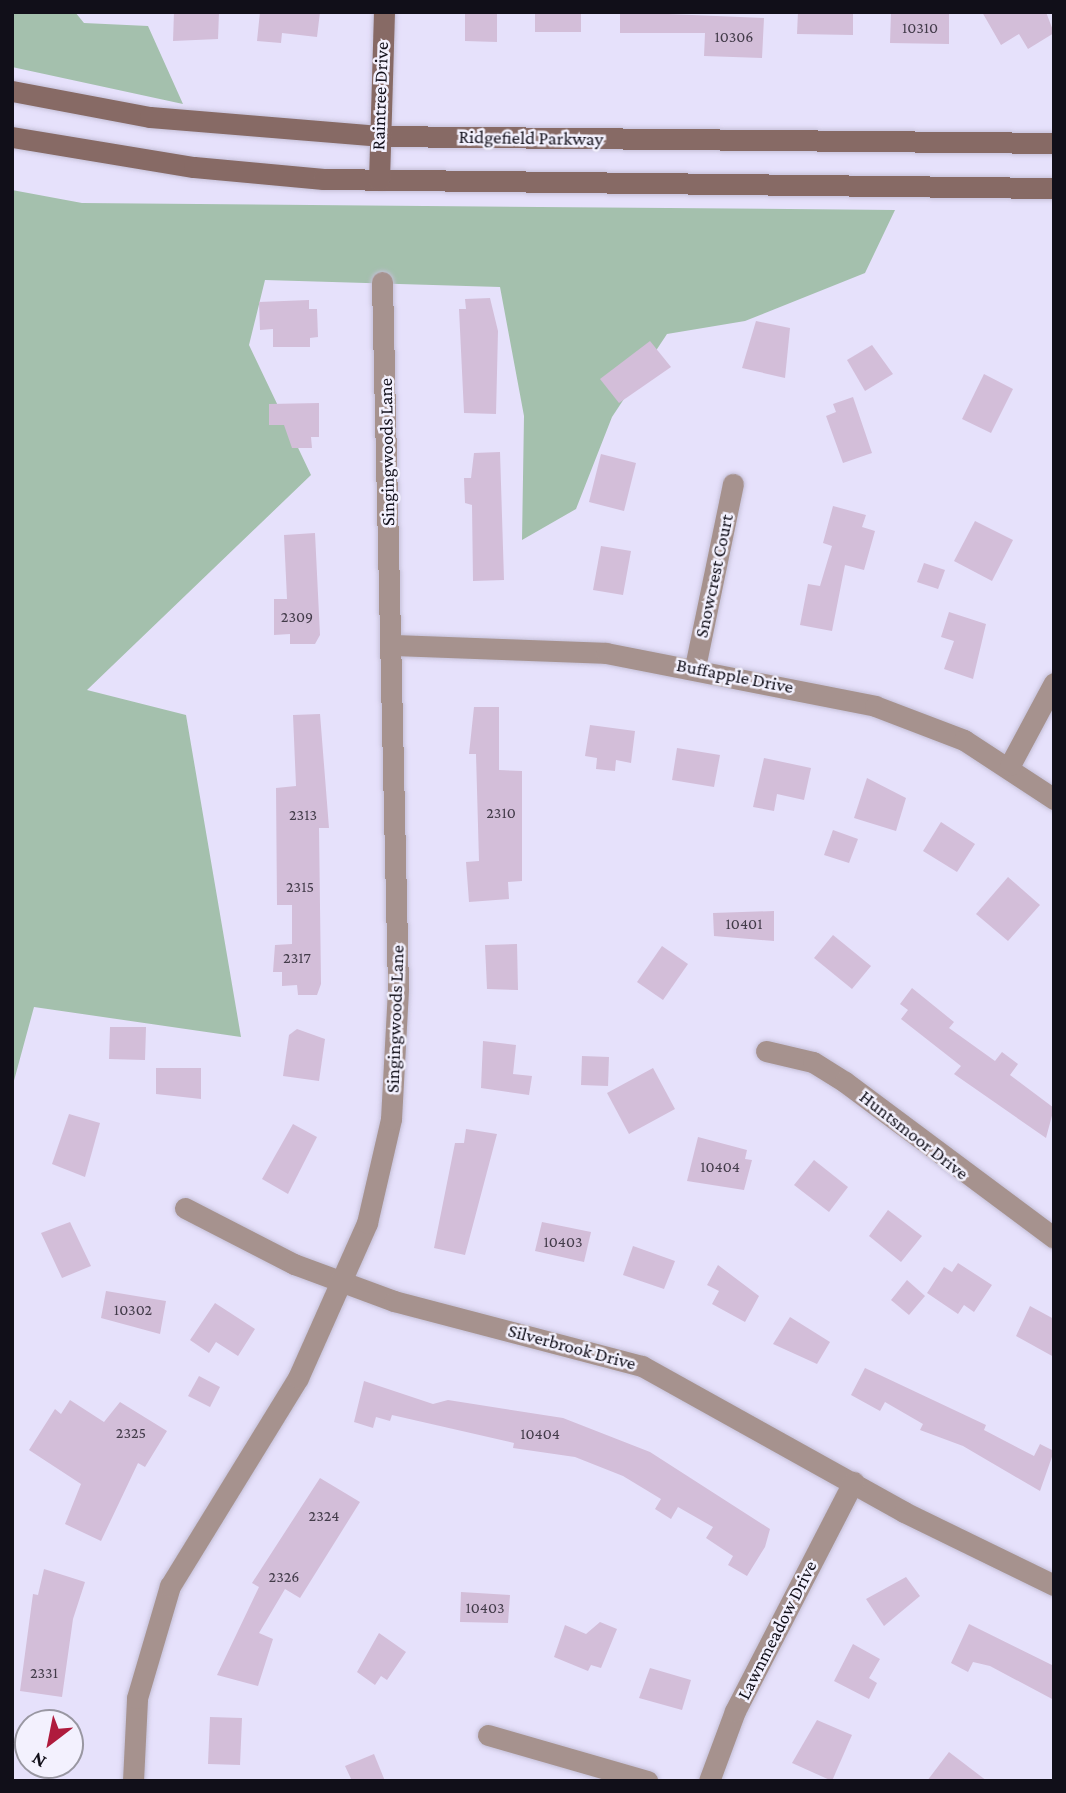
<!DOCTYPE html>
<style>
body{margin:0}
#map{position:relative;width:1066px;height:1793px;overflow:hidden;background:#e6e1fb;font-family:"Crimson Pro",serif}
div>[style]{position:absolute}
.green>*{inset:0;background:#a4c0ad}
.building>*{inset:0;background:#d3bed9}
.roads{filter:drop-shadow(0 0 2px #c4bfd7) drop-shadow(0 0 2px #c4bfd7)}
.street>*{height:21px;margin:-10.5px;padding:0 10.5px;transform-origin:10.5px;border-radius:10.5px;background:#a6928e}
.secondary>*{height:21px;margin:-10.5px;padding:0 10.5px;transform-origin:10.5px;border-radius:10.5px;background:#876a65}
span{translate:-50% -50%;white-space:nowrap;text-align:center;line-height:1.15;-webkit-text-stroke:5px #f3f1fe;paint-order:stroke}
.number-label{font-size:16px;color:#423b49}
.number-label span{-webkit-text-stroke-width:0}
.street-label{font-size:19px;color:#110f19}
.frame{position:absolute;inset:0;border:14px solid #110f19;pointer-events:none}
.north{position:absolute;left:14px;top:1709px;width:70px;height:70px;box-sizing:border-box;background:#f3f1fe;border:2px solid #9997a2;border-radius:50%;rotate:212deg;font-size:19px;font-weight:700;line-height:28px;text-align:center;color:#110f19}
.north::after{content:'';display:block;margin:auto;width:24px;height:32px;background:#af1b3d;clip-path:polygon(50% 0,100% 100%,50% 72%,0 100%)}
</style>
<div id="map">
<div class="green">
<div style="clip-path:polygon(12px 12px,75px 12px,84px 23px,148px 26px,183px 104px,12px 67px)"></div>
<div style="clip-path:polygon(12px 190px,82px 203px,895px 210px,865px 273px,745px 321px,667px 334px,612px 417px,576px 509px,522px 540px,524px 416px,500px 287px,265px 280px,249px 345px,311px 475px,87px 690px,186px 715px,241px 1037px,34px 1007px,12px 1088px)"></div>
</div>
<div class="building">
<div style="clip-path:polygon(174px 12px,219px 12px,218px 39px,173px 41px)"></div>
<div style="clip-path:polygon(260px 12px,320px 12px,317px 37px,282px 33px,281px 43px,257px 41px)"></div>
<div style="clip-path:polygon(465px 12px,497px 12px,497px 42px,465px 41px)"></div>
<div style="clip-path:polygon(535px 12px,581px 12px,581px 32px,535px 32px)"></div>
<div style="clip-path:polygon(620px 12px,764px 18px,762px 58px,704px 56px,705px 33px,620px 33px)"></div>
<div style="clip-path:polygon(798px 12px,853px 12px,853px 35px,797px 34px)"></div>
<div style="clip-path:polygon(949px 12px,949px 44px,890px 43px,891px 13px)"></div>
<div style="clip-path:polygon(982px 12px,1046px 12px,1054px 33px,1028px 49px,1019px 34px,1001px 45px)"></div>
<div style="clip-path:polygon(490px 298px,498px 331px,496px 414px,464px 413px,459px 309px,466px 309px,465px 299px)"></div>
<div style="clip-path:polygon(309px 300px,309px 309px,317px 309px,318px 337px,310px 338px,310px 347px,273px 347px,273px 329px,260px 330px,259px 302px)"></div>
<div style="clip-path:polygon(756px 321px,790px 328px,785px 378px,742px 368px)"></div>
<div style="clip-path:polygon(650px 341px,671px 367px,619px 403px,600px 379px)"></div>
<div style="clip-path:polygon(872px 345px,893px 374px,865px 391px,847px 360px)"></div>
<div style="clip-path:polygon(984px 374px,1013px 389px,991px 433px,962px 419px)"></div>
<div style="clip-path:polygon(853px 397px,872px 453px,843px 463px,826px 416px,836px 412px,833px 404px)"></div>
<div style="clip-path:polygon(319px 403px,319px 437px,311px 437px,312px 448px,292px 448px,284px 425px,269px 425px,269px 404px)"></div>
<div style="clip-path:polygon(500px 452px,504px 580px,473px 581px,472px 505px,465px 503px,464px 478px,471px 478px,474px 453px)"></div>
<div style="clip-path:polygon(601px 454px,636px 463px,624px 511px,589px 502px)"></div>
<div style="clip-path:polygon(833px 506px,866px 515px,862px 527px,875px 531px,864px 570px,845px 565px,832px 631px,800px 625px,808px 584px,820px 586px,832px 546px,823px 543px)"></div>
<div style="clip-path:polygon(975px 521px,1013px 540px,992px 581px,954px 561px)"></div>
<div style="clip-path:polygon(315px 533px,320px 635px,315px 644px,290px 644px,290px 634px,274px 635px,274px 599px,287px 599px,284px 535px)"></div>
<div style="clip-path:polygon(601px 546px,631px 551px,623px 595px,593px 590px)"></div>
<div style="clip-path:polygon(924px 563px,945px 570px,938px 589px,917px 582px)"></div>
<div style="clip-path:polygon(949px 612px,986px 624px,973px 679px,944px 669px,954px 641px,941px 637px)"></div>
<div style="clip-path:polygon(474px 707px,499px 707px,499px 770px,522px 771px,522px 881px,508px 882px,509px 899px,469px 902px,466px 862px,479px 861px,476px 754px,469px 754px)"></div>
<div style="clip-path:polygon(320px 714px,329px 828px,319px 828px,321px 984px,317px 995px,298px 995px,297px 985px,282px 986px,282px 972px,273px 972px,275px 945px,292px 944px,292px 905px,277px 905px,276px 788px,296px 786px,293px 715px)"></div>
<div style="clip-path:polygon(590px 725px,635px 731px,631px 763px,616px 760px,615px 771px,596px 769px,597px 758px,585px 756px)"></div>
<div style="clip-path:polygon(677px 748px,720px 755px,714px 787px,672px 780px)"></div>
<div style="clip-path:polygon(764px 758px,811px 768px,804px 800px,777px 794px,774px 811px,753px 807px)"></div>
<div style="clip-path:polygon(867px 778px,906px 798px,896px 831px,854px 818px)"></div>
<div style="clip-path:polygon(941px 822px,975px 844px,957px 872px,923px 851px)"></div>
<div style="clip-path:polygon(833px 830px,858px 839px,849px 863px,824px 855px)"></div>
<div style="clip-path:polygon(1008px 877px,1040px 905px,1008px 941px,976px 914px)"></div>
<div style="clip-path:polygon(774px 911px,774px 941px,714px 936px,713px 913px)"></div>
<div style="clip-path:polygon(833px 935px,871px 966px,852px 989px,814px 958px)"></div>
<div style="clip-path:polygon(517px 944px,518px 990px,487px 989px,485px 945px)"></div>
<div style="clip-path:polygon(662px 946px,688px 964px,663px 1000px,637px 982px)"></div>
<div style="clip-path:polygon(912px 988px,954px 1022px,949px 1028px,995px 1061px,1002px 1052px,1018px 1064px,1010px 1075px,1054px 1108px,1046px 1138px,954px 1074px,961px 1066px,901px 1019px,908px 1010px,900px 1004px)"></div>
<div style="clip-path:polygon(110px 1027px,146px 1027px,145px 1060px,109px 1059px)"></div>
<div style="clip-path:polygon(297px 1029px,325px 1039px,319px 1081px,283px 1076px,289px 1035px)"></div>
<div style="clip-path:polygon(483px 1041px,516px 1045px,513px 1074px,532px 1076px,529px 1095px,481px 1088px)"></div>
<div style="clip-path:polygon(582px 1056px,609px 1057px,608px 1086px,581px 1085px)"></div>
<div style="clip-path:polygon(156px 1068px,201px 1068px,201px 1099px,156px 1094px)"></div>
<div style="clip-path:polygon(653px 1068px,675px 1109px,629px 1134px,607px 1093px)"></div>
<div style="clip-path:polygon(69px 1114px,100px 1123px,85px 1177px,52px 1164px)"></div>
<div style="clip-path:polygon(293px 1124px,317px 1137px,288px 1194px,262px 1179px)"></div>
<div style="clip-path:polygon(466px 1129px,497px 1134px,465px 1255px,434px 1248px,455px 1143px,464px 1143px)"></div>
<div style="clip-path:polygon(698px 1137px,747px 1150px,745px 1159px,752px 1160px,744px 1190px,687px 1181px)"></div>
<div style="clip-path:polygon(814px 1160px,848px 1187px,829px 1212px,794px 1185px)"></div>
<div style="clip-path:polygon(888px 1210px,922px 1236px,901px 1262px,869px 1236px)"></div>
<div style="clip-path:polygon(70px 1222px,91px 1266px,62px 1278px,41px 1233px)"></div>
<div style="clip-path:polygon(542px 1222px,591px 1232px,584px 1262px,535px 1251px)"></div>
<div style="clip-path:polygon(633px 1246px,675px 1261px,664px 1289px,623px 1275px)"></div>
<div style="clip-path:polygon(958px 1263px,992px 1285px,974px 1312px,964px 1305px,958px 1314px,927px 1293px,944px 1267px,952px 1272px)"></div>
<div style="clip-path:polygon(718px 1265px,759px 1296px,745px 1322px,712px 1304px,719px 1291px,707px 1285px)"></div>
<div style="clip-path:polygon(907px 1280px,925px 1296px,909px 1315px,891px 1300px)"></div>
<div style="clip-path:polygon(106px 1291px,166px 1301px,160px 1334px,101px 1318px)"></div>
<div style="clip-path:polygon(215px 1303px,255px 1329px,238px 1356px,216px 1342px,209px 1353px,190px 1340px)"></div>
<div style="clip-path:polygon(1030px 1306px,1054px 1319px,1054px 1357px,1016px 1336px)"></div>
<div style="clip-path:polygon(790px 1317px,830px 1342px,817px 1364px,773px 1344px)"></div>
<div style="clip-path:polygon(865px 1368px,986px 1425px,984px 1430px,1034px 1456px,1040px 1444px,1054px 1451px,1040px 1491px,963px 1446px,920px 1430px,923px 1424px,885px 1402px,880px 1411px,851px 1395px)"></div>
<div style="clip-path:polygon(199px 1376px,220px 1387px,210px 1407px,188px 1396px)"></div>
<div style="clip-path:polygon(364px 1381px,433px 1404px,448px 1400px,563px 1418px,650px 1452px,770px 1529px,765px 1547px,747px 1576px,728px 1565px,733px 1556px,706px 1538px,713px 1527px,678px 1507px,671px 1519px,655px 1509px,661px 1499px,623px 1476px,575px 1457px,513px 1448px,514px 1443px,392px 1415px,390px 1421px,376px 1417px,373px 1428px,354px 1422px)"></div>
<div style="clip-path:polygon(70px 1400px,104px 1422px,120px 1402px,167px 1431px,145px 1467px,138px 1463px,101px 1541px,65px 1524px,81px 1484px,29px 1450px,55px 1409px,61px 1414px)"></div>
<div style="clip-path:polygon(320px 1478px,360px 1502px,300px 1598px,285px 1589px,259px 1633px,273px 1639px,258px 1686px,217px 1675px,259px 1587px,252px 1583px)"></div>
<div style="clip-path:polygon(44px 1569px,85px 1582px,73px 1619px,62px 1697px,20px 1691px,33px 1594px,38px 1595px)"></div>
<div style="clip-path:polygon(906px 1577px,920px 1596px,884px 1626px,866px 1599px)"></div>
<div style="clip-path:polygon(461px 1592px,510px 1595px,508px 1623px,460px 1622px)"></div>
<div style="clip-path:polygon(600px 1622px,617px 1629px,601px 1668px,591px 1665px,588px 1671px,554px 1657px,565px 1625px,586px 1634px)"></div>
<div style="clip-path:polygon(969px 1624px,1054px 1666px,1054px 1700px,990px 1666px,973px 1662px,968px 1672px,951px 1663px)"></div>
<div style="clip-path:polygon(379px 1633px,406px 1652px,387px 1680px,381px 1676px,375px 1685px,357px 1672px)"></div>
<div style="clip-path:polygon(853px 1644px,880px 1659px,869px 1678px,877px 1683px,869px 1699px,834px 1681px)"></div>
<div style="clip-path:polygon(650px 1668px,691px 1680px,682px 1710px,639px 1698px)"></div>
<div style="clip-path:polygon(210px 1717px,242px 1718px,240px 1765px,208px 1764px)"></div>
<div style="clip-path:polygon(817px 1720px,852px 1735px,832px 1781px,792px 1763px)"></div>
<div style="clip-path:polygon(949px 1752px,987px 1781px,927px 1781px)"></div>
<div style="clip-path:polygon(374px 1754px,385px 1781px,352px 1781px,345px 1766px)"></div>
</div>
<div class="roads">
<div class="street">
<div style="left:391px;top:645px;width:215px;rotate:2.1deg"></div>
<div style="left:606px;top:653px;width:274px;rotate:11.1deg"></div>
<div style="left:875px;top:706px;width:95px;rotate:20.9deg"></div>
<div style="left:964px;top:740px;width:108px;rotate:33.2deg"></div>
<div style="left:695px;top:667px;width:187px;rotate:-78.3deg"></div>
<div style="left:1010px;top:765px;width:93px;rotate:-61.8deg"></div>
<div style="left:766px;top:1051px;width:48px;rotate:13.2deg"></div>
<div style="left:813px;top:1062px;width:38px;rotate:32deg"></div>
<div style="left:845px;top:1082px;width:261px;rotate:36.7deg"></div>
<div style="left:185px;top:1208px;width:123px;rotate:27.2deg"></div>
<div style="left:294px;top:1264px;width:107px;rotate:20.3deg"></div>
<div style="left:394px;top:1301px;width:256px;rotate:14.7deg"></div>
<div style="left:642px;top:1366px;width:300px;rotate:29.1deg"></div>
<div style="left:904px;top:1512px;width:167px;rotate:26deg"></div>
<div style="left:488px;top:1735px;width:166px;rotate:16.1deg"></div>
<div style="left:133px;top:1781px;width:83px;rotate:-87.2deg"></div>
<div style="left:137px;top:1698px;width:117px;rotate:-73.6deg"></div>
<div style="left:170px;top:1586px;width:244px;rotate:-58.4deg"></div>
<div style="left:298px;top:1378px;width:170px;rotate:-66deg"></div>
<div style="left:367px;top:1223px;width:107px;rotate:-77deg"></div>
<div style="left:391px;top:1119px;width:131px;rotate:-86.9deg"></div>
<div style="left:398px;top:988px;width:706px;rotate:-91.3deg"></div>
<div style="left:709px;top:1781px;width:75px;rotate:-69.6deg"></div>
<div style="left:735px;top:1711px;width:258px;rotate:-62.7deg"></div>
</div>
<div class="secondary">
<div style="left:12px;top:91px;width:140px;rotate:10.7deg"></div>
<div style="left:150px;top:117px;width:230px;rotate:4.7deg"></div>
<div style="left:379px;top:136px;width:675px;rotate:0.59deg"></div>
<div style="left:12px;top:137px;width:184px;rotate:9.4deg"></div>
<div style="left:194px;top:167px;width:130px;rotate:5.3deg"></div>
<div style="left:323px;top:179px;width:731px;rotate:0.71deg"></div>
<div style="left:379px;top:180px;width:168px;rotate:-88.3deg"></div>
</div>
</div>
<div class="number-label">
<span style="left:920px;top:28px">10310</span>
<span style="left:734px;top:37px">10306</span>
<span style="left:297px;top:617px">2309</span>
<span style="left:501px;top:813px">2310</span>
<span style="left:303px;top:815px">2313</span>
<span style="left:300px;top:887px">2315</span>
<span style="left:744px;top:924px">10401</span>
<span style="left:297px;top:958px">2317</span>
<span style="left:720px;top:1167px">10404</span>
<span style="left:563px;top:1242px">10403</span>
<span style="left:133px;top:1310px">10302</span>
<span style="left:131px;top:1433px">2325</span>
<span style="left:540px;top:1434px">10404</span>
<span style="left:324px;top:1516px">2324</span>
<span style="left:284px;top:1577px">2326</span>
<span style="left:485px;top:1608px">10403</span>
<span style="left:44px;top:1673px">2331</span>
</div>
<div class="street-label">
<span style="left:380px;top:96px;rotate:-88deg">Raintree Drive</span>
<span style="left:531px;top:138px;rotate:1deg">Ridgefield Parkway</span>
<span style="left:387px;top:452px;rotate:-91deg">Singingwoods Lane</span>
<span style="left:714px;top:576px;rotate:-78deg">Snowcrest Court</span>
<span style="left:735px;top:676px;rotate:11deg">Buffapple Drive</span>
<span style="left:395px;top:1019px;rotate:-88deg">Singingwoods Lane</span>
<span style="left:914px;top:1135px;rotate:38deg">Huntsmoor Drive</span>
<span style="left:572px;top:1347px;rotate:15deg">Silverbrook Drive</span>
<span style="left:777px;top:1630px;rotate:-63deg">Lawnmeadow Drive</span>
</div>
<div class="frame"></div>
<div class="north">N</div>
</div>
